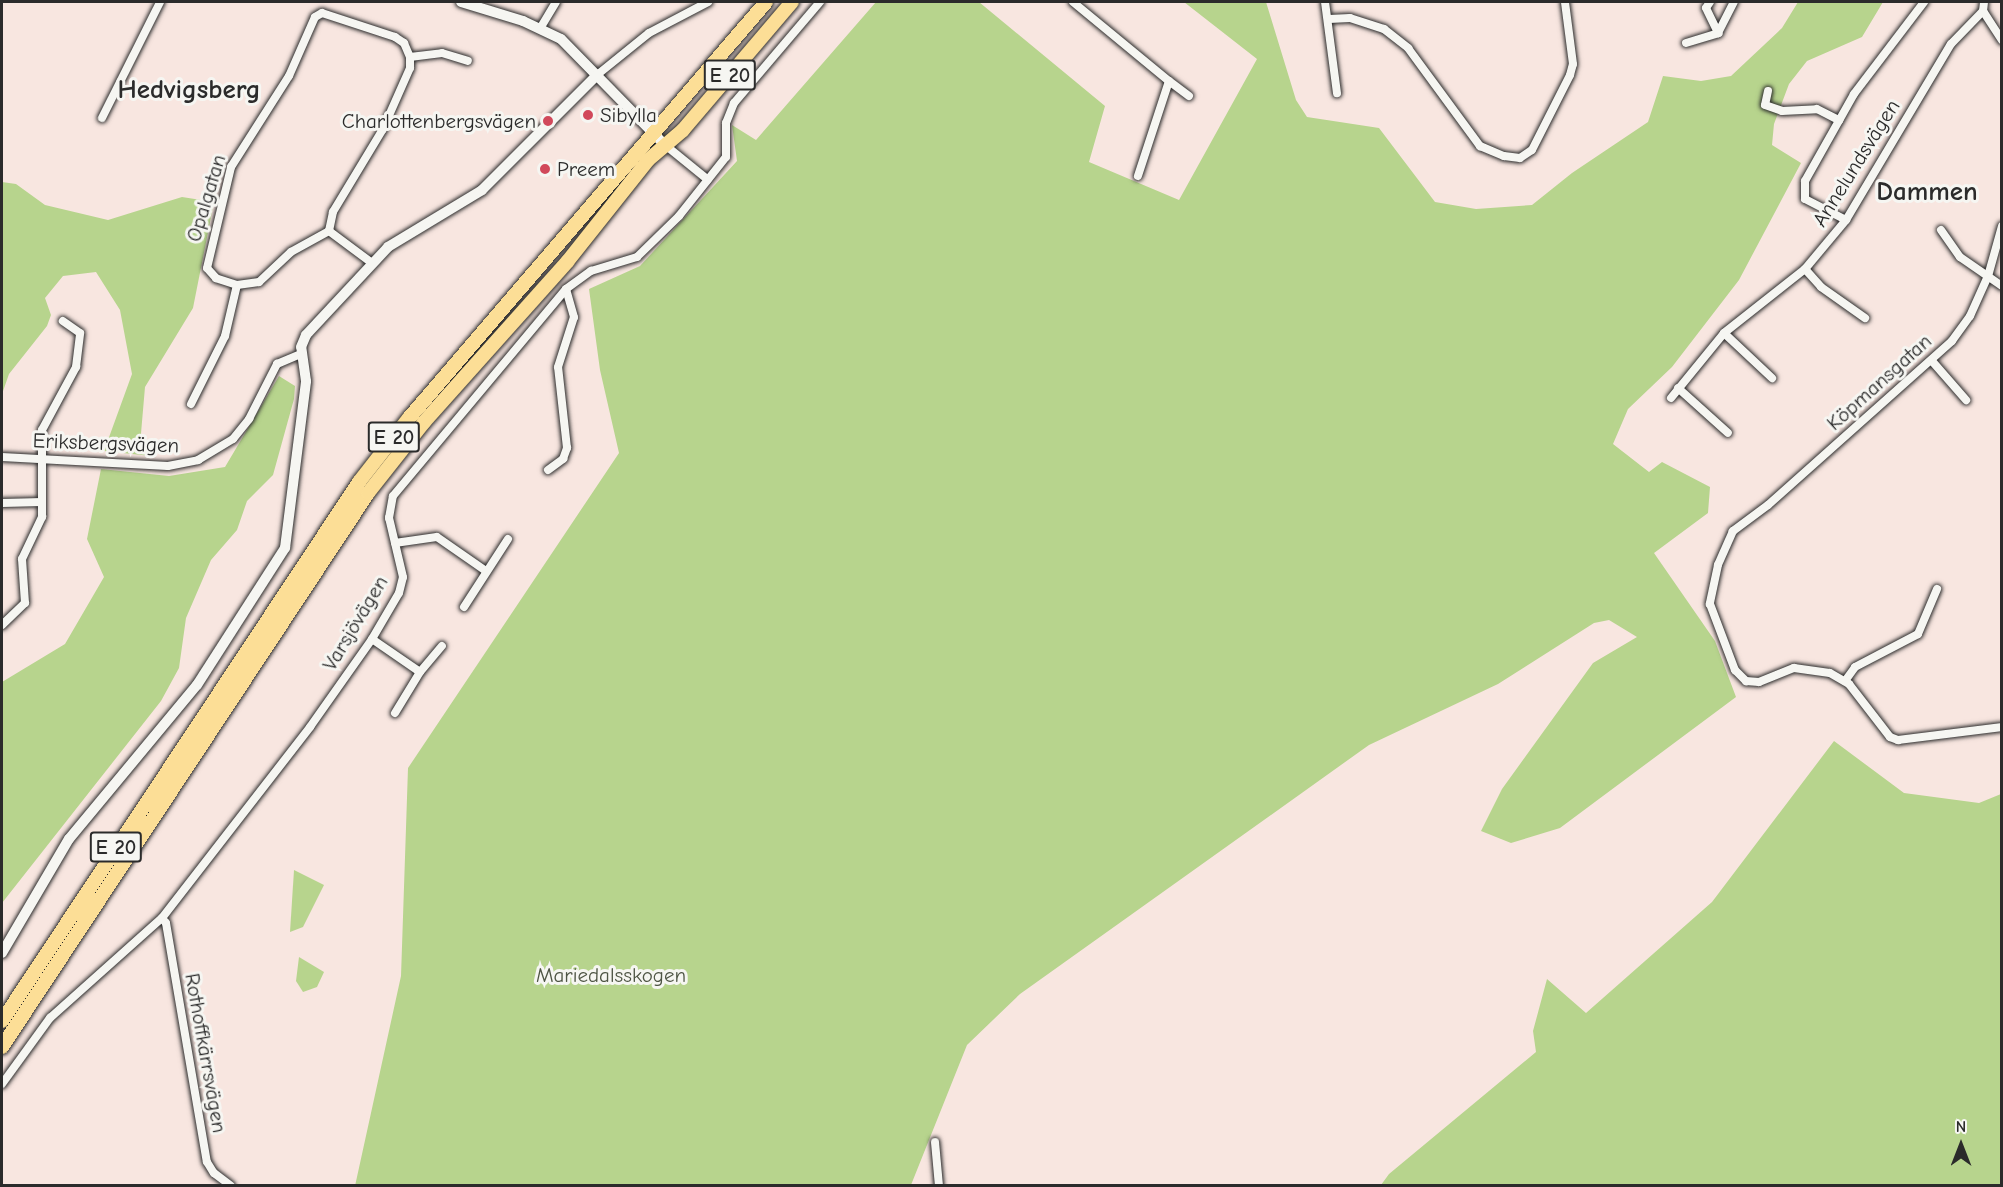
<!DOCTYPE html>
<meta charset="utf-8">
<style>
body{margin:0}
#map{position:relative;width:2003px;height:1187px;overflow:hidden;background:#f8e6e0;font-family:"Comic Neue",sans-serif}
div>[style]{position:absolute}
.green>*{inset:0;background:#b7d48d}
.roads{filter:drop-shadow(0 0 2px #2b2b2b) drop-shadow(0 0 2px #2b2b2b)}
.street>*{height:8px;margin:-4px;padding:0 4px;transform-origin:4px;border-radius:4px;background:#f6f6f2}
.secondary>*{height:10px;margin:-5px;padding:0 5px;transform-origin:5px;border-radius:5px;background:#f6f6f2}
.highway>*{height:14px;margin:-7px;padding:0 7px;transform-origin:7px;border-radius:7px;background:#fcde96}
.dots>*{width:16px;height:16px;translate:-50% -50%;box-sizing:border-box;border:3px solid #f6f6f2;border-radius:50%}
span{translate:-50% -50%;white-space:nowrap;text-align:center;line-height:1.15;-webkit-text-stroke:6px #f6f6f2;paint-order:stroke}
.shield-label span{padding:2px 4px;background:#f6f6f2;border:2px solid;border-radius:4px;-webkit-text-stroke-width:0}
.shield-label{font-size:20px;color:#2b2b2b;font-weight:700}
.poi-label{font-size:21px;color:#2b2b2b}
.left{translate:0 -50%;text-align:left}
.right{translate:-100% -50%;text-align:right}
.street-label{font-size:21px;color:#2b2b2b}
.park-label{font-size:21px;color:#4e5544}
.district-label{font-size:27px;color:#2b2b2b;font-weight:700}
.frame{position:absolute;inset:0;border:3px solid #2b2b2b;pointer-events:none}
.north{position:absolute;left:1931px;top:1115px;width:60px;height:60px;-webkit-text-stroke:4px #f6f6f2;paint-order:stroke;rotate:0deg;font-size:16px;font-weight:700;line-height:24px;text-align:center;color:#2b2b2b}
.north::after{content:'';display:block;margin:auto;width:21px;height:27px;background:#2b2b2b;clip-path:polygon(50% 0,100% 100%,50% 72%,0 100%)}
</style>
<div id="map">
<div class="green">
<div style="clip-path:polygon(876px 2px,979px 2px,1105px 106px,1089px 162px,1179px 200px,1257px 59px,1184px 2px,1266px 2px,1296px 100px,1307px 117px,1379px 128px,1435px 202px,1476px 209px,1532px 205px,1572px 173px,1648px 122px,1663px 76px,1701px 81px,1731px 76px,1782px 28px,1798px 2px,1883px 2px,1862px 37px,1807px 61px,1789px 84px,1774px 124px,1772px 145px,1801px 163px,1739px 280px,1672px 367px,1628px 409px,1613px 444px,1649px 472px,1662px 462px,1710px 487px,1708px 513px,1654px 553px,1715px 641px,1736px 697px,1560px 828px,1511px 843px,1481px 831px,1502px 789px,1593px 663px,1637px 637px,1609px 620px,1594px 623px,1498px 684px,1369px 745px,1020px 994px,967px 1045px,911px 1185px,355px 1186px,401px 976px,408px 768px,619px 453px,600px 370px,589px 289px,640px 266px,737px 161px,732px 125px,756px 140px)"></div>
<div style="clip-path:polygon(2px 182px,16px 184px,45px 205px,108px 220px,182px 197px,214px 202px,193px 308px,145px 387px,140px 445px,151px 456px,104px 451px,132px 374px,120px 310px,96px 272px,63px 276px,45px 298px,51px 315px,47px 326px,9px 374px,2px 394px)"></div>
<div style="clip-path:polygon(279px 376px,295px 386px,294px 399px,273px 475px,247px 501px,237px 530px,211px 560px,186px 618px,179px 668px,161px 701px,2px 903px,2px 682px,65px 644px,104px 577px,87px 539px,101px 469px,169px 476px,225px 467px)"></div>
<div style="clip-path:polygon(1834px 741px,1904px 793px,1979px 803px,2001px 794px,2001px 1185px,1381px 1185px,1389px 1174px,1536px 1052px,1533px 1031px,1547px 979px,1586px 1013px,1712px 902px)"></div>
<div style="clip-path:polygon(294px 870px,324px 885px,303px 927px,290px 932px)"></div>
<div style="clip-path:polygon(299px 957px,324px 972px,317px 987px,303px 992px,296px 981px)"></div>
</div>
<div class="roads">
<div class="street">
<div style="left:1073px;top:2px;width:124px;rotate:39.5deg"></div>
<div style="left:1169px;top:81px;width:100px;rotate:108.1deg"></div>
<div style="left:1325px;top:2px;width:92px;rotate:82.5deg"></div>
<div style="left:1710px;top:2px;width:7px;rotate:124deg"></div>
<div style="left:1706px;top:8px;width:28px;rotate:64deg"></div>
<div style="left:1984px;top:2px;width:9px;rotate:96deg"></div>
<div style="left:1983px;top:11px;width:35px;rotate:57deg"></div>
<div style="left:1329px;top:19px;width:21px;rotate:-3deg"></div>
<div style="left:1350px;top:18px;width:36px;rotate:18deg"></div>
<div style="left:1384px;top:29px;width:31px;rotate:38deg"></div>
<div style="left:1408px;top:48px;width:122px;rotate:53.7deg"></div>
<div style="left:1480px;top:146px;width:26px;rotate:23deg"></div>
<div style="left:1504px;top:156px;width:16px;rotate:7deg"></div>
<div style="left:1520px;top:158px;width:14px;rotate:-34deg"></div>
<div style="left:1532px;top:150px;width:84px;rotate:-63.1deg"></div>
<div style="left:1570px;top:75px;width:11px;rotate:-75deg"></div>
<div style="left:1573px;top:64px;width:63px;rotate:-97.4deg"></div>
<div style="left:541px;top:27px;width:29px;rotate:-59deg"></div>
<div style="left:1686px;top:43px;width:34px;rotate:-17deg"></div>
<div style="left:1718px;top:33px;width:35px;rotate:-63deg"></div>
<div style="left:410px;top:57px;width:32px;rotate:-7deg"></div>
<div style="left:442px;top:53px;width:27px;rotate:17deg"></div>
<div style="left:597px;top:75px;width:67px;rotate:-38.9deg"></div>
<div style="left:649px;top:33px;width:67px;rotate:-27.7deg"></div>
<div style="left:1169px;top:81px;width:25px;rotate:37deg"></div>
<div style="left:1768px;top:91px;width:14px;rotate:102deg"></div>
<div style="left:1765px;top:105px;width:18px;rotate:19deg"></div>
<div style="left:1782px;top:111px;width:35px;rotate:-3deg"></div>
<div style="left:1817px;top:109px;width:25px;rotate:27deg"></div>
<div style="left:102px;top:118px;width:130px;rotate:-63.4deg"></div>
<div style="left:665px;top:145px;width:55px;rotate:39.1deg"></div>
<div style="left:1846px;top:220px;width:46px;rotate:-152.9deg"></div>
<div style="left:1805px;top:199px;width:18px;rotate:-90deg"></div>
<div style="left:1805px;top:181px;width:100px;rotate:-60.6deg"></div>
<div style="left:1854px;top:94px;width:116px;rotate:-52.7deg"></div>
<div style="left:2002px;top:226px;width:52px;rotate:105.6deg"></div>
<div style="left:1988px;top:276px;width:44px;rotate:114.2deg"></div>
<div style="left:1970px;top:316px;width:31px;rotate:126deg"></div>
<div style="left:1952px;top:341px;width:246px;rotate:138.3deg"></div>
<div style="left:1768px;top:505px;width:44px;rotate:143.4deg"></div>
<div style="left:1733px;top:531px;width:37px;rotate:114deg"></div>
<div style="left:1718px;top:565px;width:40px;rotate:102deg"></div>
<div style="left:1710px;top:604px;width:71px;rotate:69.3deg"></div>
<div style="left:1735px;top:670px;width:16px;rotate:45deg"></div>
<div style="left:1746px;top:681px;width:13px;rotate:4deg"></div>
<div style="left:1759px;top:682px;width:38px;rotate:-22deg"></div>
<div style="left:1794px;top:668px;width:36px;rotate:8deg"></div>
<div style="left:1830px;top:673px;width:22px;rotate:30deg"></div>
<div style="left:1849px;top:684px;width:67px;rotate:52.3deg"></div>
<div style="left:1890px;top:737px;width:9px;rotate:21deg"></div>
<div style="left:1898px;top:740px;width:105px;rotate:-7.1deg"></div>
<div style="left:1941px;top:230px;width:33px;rotate:55deg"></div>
<div style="left:1960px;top:257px;width:51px;rotate:34.6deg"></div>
<div style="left:329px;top:231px;width:43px;rotate:151.1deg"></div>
<div style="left:291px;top:252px;width:44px;rotate:136.8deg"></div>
<div style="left:259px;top:282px;width:22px;rotate:172deg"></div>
<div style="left:237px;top:285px;width:22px;rotate:-162deg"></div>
<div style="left:216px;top:278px;width:13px;rotate:-132deg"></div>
<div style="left:207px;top:268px;width:104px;rotate:-76.6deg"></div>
<div style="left:231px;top:167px;width:108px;rotate:-57.5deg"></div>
<div style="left:289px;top:76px;width:64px;rotate:-66.2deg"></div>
<div style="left:315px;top:17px;width:8px;rotate:-30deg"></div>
<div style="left:322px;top:13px;width:77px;rotate:18.2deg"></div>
<div style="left:395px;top:37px;width:11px;rotate:34deg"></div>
<div style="left:404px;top:43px;width:15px;rotate:67deg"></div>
<div style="left:410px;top:57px;width:11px;rotate:90deg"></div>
<div style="left:410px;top:68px;width:67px;rotate:113.9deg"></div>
<div style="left:383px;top:129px;width:97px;rotate:121.1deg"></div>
<div style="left:333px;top:212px;width:19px;rotate:102deg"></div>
<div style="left:329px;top:231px;width:54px;rotate:36.7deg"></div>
<div style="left:1805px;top:269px;width:24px;rotate:48deg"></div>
<div style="left:1821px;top:287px;width:54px;rotate:35.2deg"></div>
<div style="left:1724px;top:333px;width:66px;rotate:43.2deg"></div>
<div style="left:1932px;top:361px;width:52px;rotate:48.9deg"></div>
<div style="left:1678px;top:388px;width:67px;rotate:42deg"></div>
<div style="left:1671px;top:398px;width:84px;rotate:-50.8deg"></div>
<div style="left:1724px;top:333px;width:103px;rotate:-38.3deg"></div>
<div style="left:1805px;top:269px;width:64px;rotate:-50.1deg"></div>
<div style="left:1846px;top:220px;width:205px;rotate:-59.2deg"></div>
<div style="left:1951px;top:44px;width:46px;rotate:-45.9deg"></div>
<div style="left:191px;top:404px;width:76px;rotate:-63.4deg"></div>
<div style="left:225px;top:336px;width:52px;rotate:-76.8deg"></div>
<div style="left:2px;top:457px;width:166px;rotate:3.1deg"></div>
<div style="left:168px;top:466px;width:31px;rotate:-11deg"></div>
<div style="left:198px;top:460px;width:41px;rotate:-31deg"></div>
<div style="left:233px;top:439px;width:26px;rotate:-51deg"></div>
<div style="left:249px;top:419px;width:62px;rotate:-63deg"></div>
<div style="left:277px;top:364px;width:26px;rotate:-23deg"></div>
<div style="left:548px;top:470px;width:19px;rotate:-36deg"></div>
<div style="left:563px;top:459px;width:12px;rotate:-70deg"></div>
<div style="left:567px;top:448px;width:81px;rotate:-96.3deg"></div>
<div style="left:558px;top:367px;width:52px;rotate:-72.3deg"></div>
<div style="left:574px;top:317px;width:29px;rotate:-106deg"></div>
<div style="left:2px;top:503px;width:40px;rotate:-1.4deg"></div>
<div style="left:395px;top:543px;width:42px;rotate:-8.1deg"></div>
<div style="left:437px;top:537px;width:60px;rotate:34.8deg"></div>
<div style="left:464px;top:607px;width:81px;rotate:-57.1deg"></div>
<div style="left:2px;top:625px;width:32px;rotate:-44deg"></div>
<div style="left:25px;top:603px;width:44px;rotate:-93.9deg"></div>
<div style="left:22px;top:559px;width:47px;rotate:-64.5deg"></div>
<div style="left:42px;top:517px;width:87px;rotate:-90deg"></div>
<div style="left:42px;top:430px;width:72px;rotate:-61.6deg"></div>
<div style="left:76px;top:367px;width:34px;rotate:-83deg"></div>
<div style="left:80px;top:333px;width:21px;rotate:-145deg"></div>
<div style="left:372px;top:639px;width:58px;rotate:34.5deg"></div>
<div style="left:1845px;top:681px;width:17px;rotate:-54deg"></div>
<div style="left:1855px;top:667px;width:71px;rotate:-27.6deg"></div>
<div style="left:1918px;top:634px;width:49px;rotate:-67.1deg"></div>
<div style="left:395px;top:713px;width:48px;rotate:-58.6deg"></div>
<div style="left:420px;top:672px;width:34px;rotate:-50deg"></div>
<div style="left:162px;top:918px;width:6px;rotate:51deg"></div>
<div style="left:166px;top:923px;width:242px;rotate:80.3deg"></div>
<div style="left:207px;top:1162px;width:13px;rotate:58deg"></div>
<div style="left:214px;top:1173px;width:21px;rotate:37deg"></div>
<div style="left:2px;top:1084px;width:82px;rotate:-54deg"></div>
<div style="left:50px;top:1018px;width:150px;rotate:-41.8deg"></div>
<div style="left:162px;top:918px;width:242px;rotate:-52.2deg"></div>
<div style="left:310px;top:727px;width:108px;rotate:-54.8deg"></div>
<div style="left:372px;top:639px;width:53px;rotate:-59.6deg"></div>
<div style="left:399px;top:593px;width:16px;rotate:-76deg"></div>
<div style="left:403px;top:577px;width:61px;rotate:-103.3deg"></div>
<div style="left:389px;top:518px;width:22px;rotate:-80deg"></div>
<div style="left:393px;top:496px;width:270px;rotate:-50.1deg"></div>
<div style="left:566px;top:289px;width:31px;rotate:-36deg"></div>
<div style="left:591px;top:271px;width:48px;rotate:-16.9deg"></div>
<div style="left:637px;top:257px;width:59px;rotate:-44.3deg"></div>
<div style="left:679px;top:216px;width:75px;rotate:-51.5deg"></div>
<div style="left:726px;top:157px;width:34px;rotate:-90deg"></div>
<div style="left:726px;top:123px;width:22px;rotate:-68deg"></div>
<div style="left:734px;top:103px;width:133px;rotate:-49.6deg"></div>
<div style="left:935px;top:1142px;width:44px;rotate:84.8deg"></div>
</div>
<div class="secondary">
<div style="left:461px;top:2px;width:65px;rotate:17deg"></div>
<div style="left:523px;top:21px;width:42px;rotate:25.3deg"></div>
<div style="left:561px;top:39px;width:147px;rotate:45.6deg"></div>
<div style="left:2px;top:953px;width:132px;rotate:-59.6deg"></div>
<div style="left:69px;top:839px;width:200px;rotate:-50.3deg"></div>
<div style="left:197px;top:685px;width:163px;rotate:-57.3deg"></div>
<div style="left:285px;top:548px;width:168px;rotate:-82.8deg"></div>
<div style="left:306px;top:381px;width:34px;rotate:-98deg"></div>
<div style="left:301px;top:347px;width:13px;rotate:-67deg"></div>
<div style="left:306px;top:335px;width:120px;rotate:-47deg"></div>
<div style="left:388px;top:247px;width:110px;rotate:-31.2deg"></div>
<div style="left:482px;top:190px;width:163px;rotate:-45deg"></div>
</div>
<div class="highway">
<div style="left:2px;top:1021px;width:647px;rotate:-56.48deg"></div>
<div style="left:359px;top:482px;width:81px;rotate:-52deg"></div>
<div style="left:409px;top:418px;width:548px;rotate:-49.36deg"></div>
<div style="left:2px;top:1047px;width:664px;rotate:-56.55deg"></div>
<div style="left:368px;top:493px;width:90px;rotate:-51.7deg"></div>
<div style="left:424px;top:422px;width:215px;rotate:-48.2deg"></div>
<div style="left:567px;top:262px;width:130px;rotate:-51.5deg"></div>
<div style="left:648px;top:160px;width:46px;rotate:-40.6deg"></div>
<div style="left:683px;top:130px;width:168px;rotate:-49.6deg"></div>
</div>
</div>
<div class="dots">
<div style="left:588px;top:115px;background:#d1495b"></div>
<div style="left:548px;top:121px;background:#d1495b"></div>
<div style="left:545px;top:169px;background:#d1495b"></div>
</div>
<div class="shield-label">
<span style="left:730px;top:75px">E 20</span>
<span style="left:394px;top:437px">E 20</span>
<span style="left:116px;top:847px">E 20</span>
</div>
<div class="poi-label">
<span class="left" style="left:600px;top:115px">Sibylla</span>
<span class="right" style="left:536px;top:121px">Charlottenbergsvägen</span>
<span class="left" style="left:557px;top:169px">Preem</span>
</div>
<div class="street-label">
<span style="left:1856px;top:163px;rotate:-58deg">Annelundsvägen</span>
<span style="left:206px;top:198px;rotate:-73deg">Opalgatan</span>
<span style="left:1879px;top:382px;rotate:-42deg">Köpmansgatan</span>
<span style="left:106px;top:443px;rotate:2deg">Eriksbergsvägen</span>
<span style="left:355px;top:623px;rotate:-59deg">Varsjövägen</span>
<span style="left:206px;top:1053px;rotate:80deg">Rothoffkärrsvägen</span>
</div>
<div class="park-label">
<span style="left:611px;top:975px">Mariedalsskogen</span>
</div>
<div class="district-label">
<span style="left:189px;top:90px">Hedvigsberg</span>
<span style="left:1927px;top:192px">Dammen</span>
</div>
<div class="frame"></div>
<div class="north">N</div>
</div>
